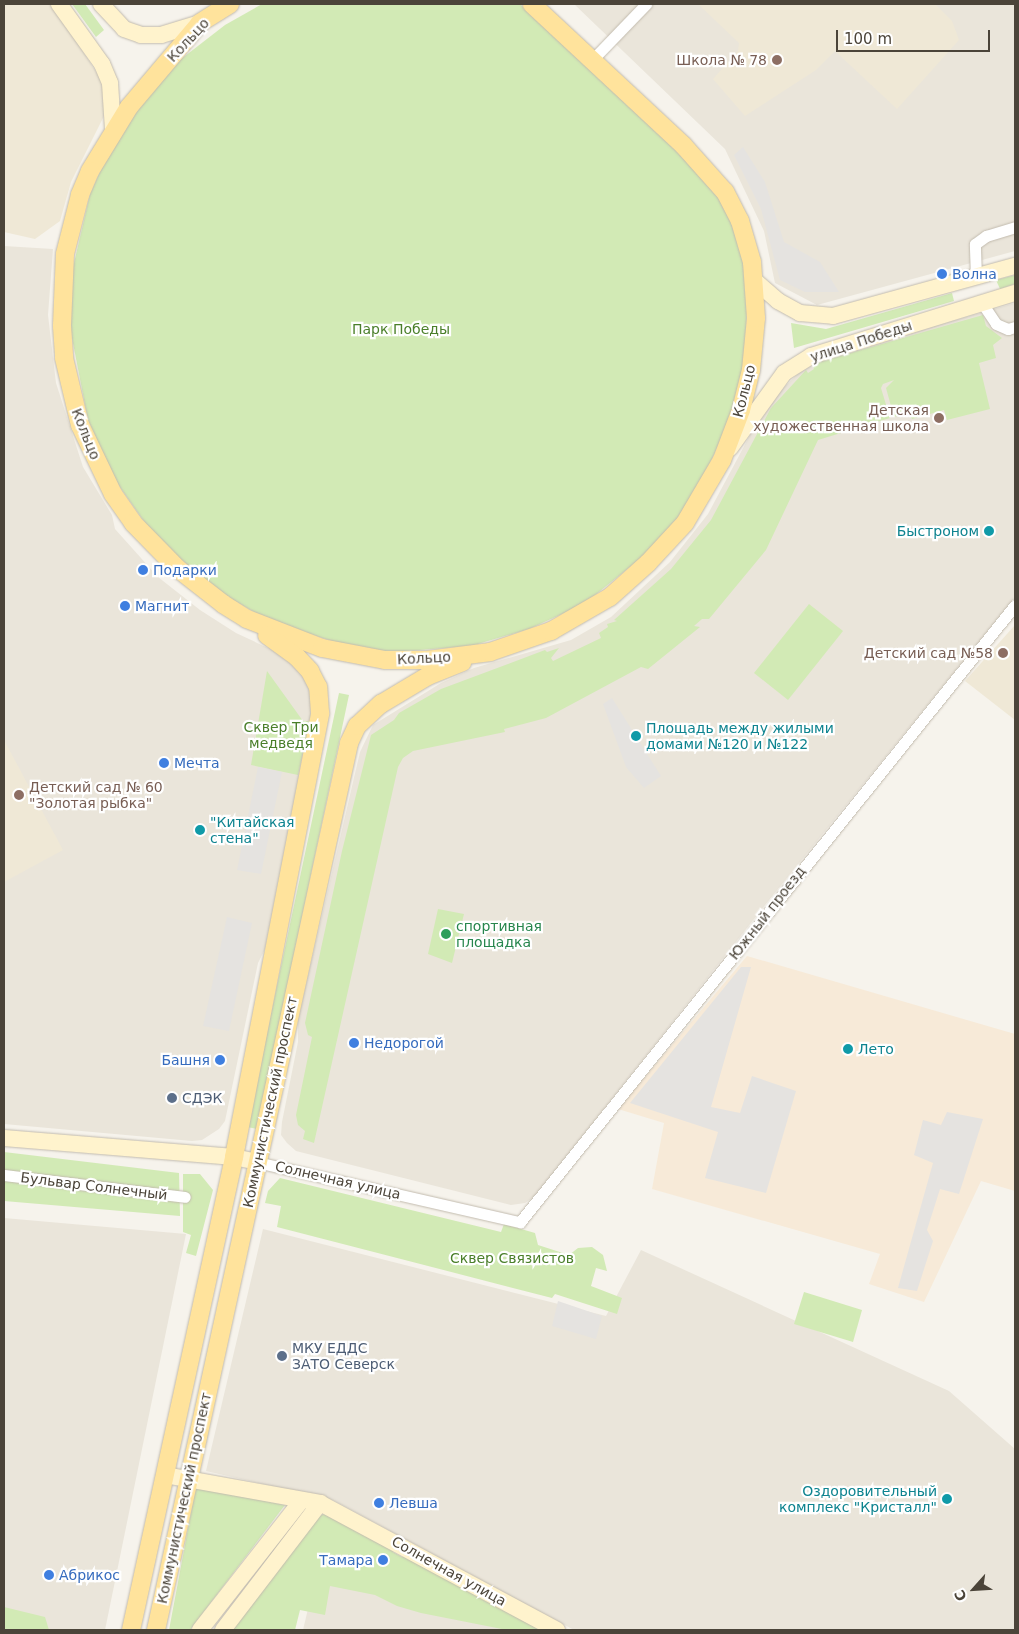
<!DOCTYPE html>
<meta charset="utf-8">
<style>
body{margin:0}
#map{position:relative;width:1019px;height:1634px;overflow:hidden;background:#f6f3ec;font-family:"DejaVu Sans",sans-serif}
div>[style]{position:absolute}
.residential>*{inset:0;background:#eae5da}
.commercial>*{inset:0;background:#f7ead8}
.education>*{inset:0;background:#efe8d6}
.green>*{inset:0;background:#d2eab5}
.parking>*{inset:0;background:#e5e3e0}
.roads{filter:drop-shadow(0 0 1px #c2bbae) drop-shadow(0 0 1px #c2bbae)}
.street>*{height:11px;margin:-5.5px;padding:0 5.5px;transform-origin:5.5px;border-radius:5.5px;background:#fff}
.secondary>*{height:16px;margin:-8px;padding:0 8px;transform-origin:8px;border-radius:8px;background:#fff3cd}
.primary>*{height:18px;margin:-9px;padding:0 9px;transform-origin:9px;border-radius:9px;background:#ffe39c}
.dots>*{width:14px;height:14px;translate:-50% -50%;box-sizing:border-box;border:2px solid #fff;border-radius:50%}
span{translate:-50% -50%;white-space:nowrap;text-align:center;line-height:1.15;-webkit-text-stroke:4.5px #fff;paint-order:stroke}
.street-label{font-size:14px;color:#4b4439}
.education-label{font-size:14px;color:#785e54}
.right{translate:-100% -50%;text-align:right}
.left{translate:0 -50%;text-align:left}
.shop-label{font-size:14px;color:#366cbe}
.park-label{font-size:14px;color:#4a7f2a}
.culture-label{font-size:14px;color:#0d838f}
.leisure-label{font-size:14px;color:#27864d}
.service-label{font-size:14px;color:#4e5e75}
.frame{position:absolute;inset:0;border:5px solid #4b4439;pointer-events:none}
.north{position:absolute;left:949px;top:1564px;width:50px;height:50px;-webkit-text-stroke:4px #fff;paint-order:stroke;rotate:244deg;font-size:14px;font-weight:700;line-height:20px;text-align:center;color:#4b4439}
.north::after{content:'';display:block;margin:auto;width:18px;height:22px;background:#4b4439;clip-path:polygon(50% 0,100% 100%,50% 72%,0 100%)}
.scale{position:absolute;left:836px;top:30px;width:154px;height:22px;box-sizing:border-box;border:2px solid #4b4439;border-top:0;padding-left:6px;font-size:15px;line-height:18px;white-space:nowrap;color:#4b4439;-webkit-text-stroke:4px #fff;paint-order:stroke}
</style>
<div id="map">
<div class="residential">
<div style="clip-path:polygon(574px 4px,1015px 4px,1015px 251px,817px 305px,775px 283px,764px 231px,725px 149px)"></div>
<div style="clip-path:polygon(4px 246px,53px 249px,48px 315px,56px 383px,83px 467px,112px 515px,115px 529px,158px 577px,200px 610px,236px 633px,283px 655px,307px 676px,314px 715px,265px 949px,258px 963px,225px 1121px,219px 1129px,202px 1140px,192px 1141px,4px 1124px)"></div>
<div style="clip-path:polygon(1015px 303px,1015px 597px,765px 905px,535px 1196px,525px 1203px,511px 1205px,296px 1151px,287px 1143px,281px 1135px,282px 1122px,298px 1042px,298px 1019px,360px 752px,373px 725px,441px 683px,474px 668px,571px 640px,611px 617px,670px 562px,708px 514px,766px 405px,810px 362px)"></div>
<div style="clip-path:polygon(4px 1218px,186px 1234px,105px 1630px,4px 1630px)"></div>
<div style="clip-path:polygon(263px 1229px,606px 1316px,641px 1250px,949px 1391px,1015px 1449px,1015px 1630px,574px 1630px,333px 1500px,206px 1471px)"></div>
<div style="clip-path:polygon(320px 1558px,514px 1630px,303px 1630px)"></div>
</div>
<div class="commercial">
<div style="clip-path:polygon(747px 956px,1015px 1034px,1015px 1191px,981px 1181px,924px 1302px,869px 1284px,880px 1254px,652px 1189px,664px 1123px,618px 1109px)"></div>
</div>
<div class="education">
<div style="clip-path:polygon(4px 4px,52px 4px,102px 81px,106px 112px,71px 182px,60px 221px,35px 239px,4px 232px)"></div>
<div style="clip-path:polygon(698px 4px,935px 4px,952px 21px,959px 40px,897px 109px,835px 51px,816px 70px,745px 116px,713px 79px,738px 51px,739px 43px)"></div>
<div style="clip-path:polygon(1015px 625px,1015px 720px,965px 681px)"></div>
<div style="clip-path:polygon(4px 740px,63px 850px,4px 882px)"></div>
</div>
<div class="green">
<div style="clip-path:polygon(72px 4px,85px 4px,104px 30px,96px 37px)"></div>
<div style="clip-path:polygon(262px 4px,520px 4px,682px 154px,715px 192px,728px 215px,744px 256px,748px 298px,743px 373px,729px 422px,705px 474px,678px 518px,641px 558px,584px 604px,529px 629px,471px 646px,394px 652px,351px 647px,272px 622px,226px 596px,191px 570px,148px 527px,115px 480px,88px 420px,71px 333px,71px 276px,90px 194px,107px 156px,130px 118px,176px 63px,225px 25px)"></div>
<div style="clip-path:polygon(1015px 275px,1015px 284px,1000px 289px,996px 280px)"></div>
<div style="clip-path:polygon(952px 293px,954px 301px,794px 348px,791px 323px,826px 329px)"></div>
<div style="clip-path:polygon(983px 315px,986px 326px,1002px 338px,993px 345px,996px 358px,979px 363px,990px 409px,947px 420px,944px 410px,912px 419px,909px 412px,894px 417px,886px 388px,894px 380px,883px 384px,881px 388px,890px 418px,818px 440px,766px 550px,709px 619px,702px 619px,694px 626px,700px 627px,648px 669px,641px 667px,546px 718px,504px 729px,505px 732px,413px 751px,403px 758px,398px 767px,314px 1143px,303px 1139px,305px 1131px,298px 1125px,296px 1115px,312px 1037px,308px 1035px,305px 1023px,342px 851px,371px 735px,394px 720px,399px 713px,441px 689px,545px 650px,547px 652px,559px 648px,551px 658px,553px 661px,601px 638px,599px 633px,608px 627px,607px 624px,617px 621px,614px 620px,671px 569px,711px 520px,771px 408px,806px 370px,808px 373px,814px 369px,812px 364px)"></div>
<div style="clip-path:polygon(809px 604px,843px 631px,788px 700px,754px 673px)"></div>
<div style="clip-path:polygon(267px 671px,303px 721px,310px 721px,298px 775px,251px 765px)"></div>
<div style="clip-path:polygon(339px 693px,349px 695px,257px 1129px,247px 1127px)"></div>
<div style="clip-path:polygon(438px 909px,464px 914px,452px 963px,428px 954px)"></div>
<div style="clip-path:polygon(4px 1152px,179px 1173px,180px 1216px,4px 1201px)"></div>
<div style="clip-path:polygon(183px 1174px,200px 1174px,213px 1190px,196px 1256px,186px 1253px,191px 1235px,183px 1232px)"></div>
<div style="clip-path:polygon(280px 1178px,501px 1232px,504px 1224px,535px 1233px,538px 1245px,569px 1255px,578px 1248px,592px 1247px,603px 1255px,607px 1271px,596px 1268px,591px 1286px,622px 1298px,617px 1314px,555px 1294px,552px 1298px,277px 1227px,281px 1206px,265px 1203px,268px 1191px)"></div>
<div style="clip-path:polygon(804px 1292px,862px 1310px,853px 1342px,794px 1324px)"></div>
<div style="clip-path:polygon(196px 1486px,285px 1505px,190px 1630px,169px 1630px)"></div>
<div style="clip-path:polygon(330px 1513px,392px 1545px,393px 1552px,402px 1557px,411px 1553px,547px 1630px,507px 1630px,421px 1613px,397px 1606px,375px 1595px,330px 1586px,325px 1615px,300px 1610px,295px 1630px,229px 1630px,316px 1516px)"></div>
<div style="clip-path:polygon(4px 1607px,45px 1617px,49px 1630px,4px 1630px)"></div>
</div>
<div class="parking">
<div style="clip-path:polygon(743px 147px,765px 182px,784px 242px,820px 262px,839px 292px,805px 292px,780px 280px,761px 209px,734px 155px)"></div>
<div style="clip-path:polygon(612px 698px,661px 776px,644px 788px,626px 767px,603px 704px)"></div>
<div style="clip-path:polygon(258px 767px,282px 772px,261px 874px,237px 870px)"></div>
<div style="clip-path:polygon(227px 917px,252px 923px,229px 1031px,203px 1026px)"></div>
<div style="clip-path:polygon(741px 967px,751px 967px,711px 1107px,740px 1113px,752px 1076px,796px 1091px,766px 1193px,705px 1178px,718px 1132px,630px 1103px)"></div>
<div style="clip-path:polygon(947px 1112px,983px 1119px,959px 1194px,940px 1189px,927px 1230px,933px 1241px,917px 1291px,898px 1288px,933px 1163px,914px 1155px,923px 1120px,941px 1125px)"></div>
<div style="clip-path:polygon(558px 1301px,602px 1316px,596px 1339px,552px 1326px)"></div>
</div>
<div class="roads">
<div class="street">
<div style="left:592px;top:60px;width:78px;rotate:-46deg"></div>
<div style="left:976px;top:277px;width:33px;rotate:-92deg"></div>
<div style="left:975px;top:244px;width:14px;rotate:-36deg"></div>
<div style="left:986px;top:236px;width:30px;rotate:-17deg"></div>
<div style="left:982px;top:303px;width:25px;rotate:56deg"></div>
<div style="left:996px;top:324px;width:13px;rotate:23deg"></div>
<div style="left:1008px;top:329px;width:7px;rotate:-16deg"></div>
<div style="left:257px;top:1162px;width:270px;rotate:12.9deg"></div>
<div style="left:520px;top:1222px;width:791px;rotate:-51.26deg"></div>
<div style="left:4px;top:1175px;width:182px;rotate:6.9deg"></div>
</div>
<div class="secondary">
<div style="left:59px;top:4px;width:74px;rotate:54.4deg"></div>
<div style="left:102px;top:64px;width:21px;rotate:67deg"></div>
<div style="left:110px;top:83px;width:47px;rotate:86.3deg"></div>
<div style="left:101px;top:4px;width:34px;rotate:47deg"></div>
<div style="left:124px;top:29px;width:18px;rotate:19deg"></div>
<div style="left:141px;top:35px;width:20px"></div>
<div style="left:161px;top:35px;width:41px;rotate:-17.1deg"></div>
<div style="left:754px;top:280px;width:32px;rotate:41deg"></div>
<div style="left:778px;top:301px;width:25px;rotate:29deg"></div>
<div style="left:800px;top:313px;width:33px;rotate:5deg"></div>
<div style="left:833px;top:316px;width:189px;rotate:-15.4deg"></div>
<div style="left:730px;top:448px;width:92px;rotate:-54.2deg"></div>
<div style="left:784px;top:373px;width:32px;rotate:-32deg"></div>
<div style="left:811px;top:356px;width:214px;rotate:-17.2deg"></div>
<div style="left:4px;top:1138px;width:231px;rotate:4.7deg"></div>
<div style="left:234px;top:1157px;width:24px;rotate:12deg"></div>
<div style="left:165px;top:1475px;width:158px;rotate:10.2deg"></div>
<div style="left:320px;top:1503px;width:269px;rotate:28.2deg"></div>
<div style="left:200px;top:1630px;width:165px;rotate:-51.9deg"></div>
<div style="left:223px;top:1630px;width:160px;rotate:-52.6deg"></div>
</div>
<div class="primary">
<div style="left:230px;top:4px;width:36px;rotate:148deg"></div>
<div style="left:200px;top:23px;width:110px;rotate:130.2deg"></div>
<div style="left:129px;top:107px;width:75px;rotate:121.4deg"></div>
<div style="left:90px;top:171px;width:26px;rotate:113deg"></div>
<div style="left:80px;top:195px;width:61px;rotate:104.3deg"></div>
<div style="left:65px;top:254px;width:72px;rotate:92.4deg"></div>
<div style="left:62px;top:326px;width:32px;rotate:86deg"></div>
<div style="left:64px;top:358px;width:69px;rotate:76.6deg"></div>
<div style="left:80px;top:425px;width:76px;rotate:64.4deg"></div>
<div style="left:113px;top:494px;width:35px;rotate:55deg"></div>
<div style="left:133px;top:523px;width:63px;rotate:45.6deg"></div>
<div style="left:177px;top:568px;width:58px;rotate:38deg"></div>
<div style="left:223px;top:604px;width:28px;rotate:32deg"></div>
<div style="left:247px;top:619px;width:80px;rotate:21.1deg"></div>
<div style="left:322px;top:648px;width:64px;rotate:10.8deg"></div>
<div style="left:385px;top:660px;width:42px"></div>
<div style="left:427px;top:660px;width:64px;rotate:-7.2deg"></div>
<div style="left:490px;top:652px;width:65px;rotate:-19deg"></div>
<div style="left:551px;top:631px;width:68px;rotate:-30deg"></div>
<div style="left:610px;top:597px;width:51px;rotate:-41.8deg"></div>
<div style="left:648px;top:563px;width:54px;rotate:-47.2deg"></div>
<div style="left:685px;top:523px;width:73px;rotate:-59.6deg"></div>
<div style="left:722px;top:460px;width:53px;rotate:-69.2deg"></div>
<div style="left:741px;top:410px;width:41px;rotate:-76deg"></div>
<div style="left:751px;top:370px;width:52px;rotate:-84.5deg"></div>
<div style="left:756px;top:318px;width:56px;rotate:-94.1deg"></div>
<div style="left:752px;top:262px;width:43px;rotate:-106.3deg"></div>
<div style="left:740px;top:221px;width:33px;rotate:-117deg"></div>
<div style="left:725px;top:192px;width:63px;rotate:-131.8deg"></div>
<div style="left:683px;top:145px;width:207px;rotate:-137deg"></div>
<div style="left:131px;top:1630px;width:484px;rotate:-77.7deg"></div>
<div style="left:234px;top:1157px;width:452px;rotate:-79deg"></div>
<div style="left:320px;top:713px;width:26px;rotate:-94deg"></div>
<div style="left:318px;top:687px;width:18px;rotate:-117deg"></div>
<div style="left:310px;top:671px;width:19px;rotate:-133deg"></div>
<div style="left:297px;top:657px;width:37px;rotate:-144deg"></div>
<div style="left:156px;top:1630px;width:908px;rotate:-77.72deg"></div>
<div style="left:349px;top:743px;width:19px;rotate:-65deg"></div>
<div style="left:357px;top:726px;width:33px;rotate:-43deg"></div>
<div style="left:381px;top:704px;width:55px;rotate:-30.8deg"></div>
<div style="left:428px;top:676px;width:37px;rotate:-22deg"></div>
</div>
</div>
<div class="dots">
<div style="left:777px;top:60px;background:#8d6e63"></div>
<div style="left:942px;top:274px;background:#3f7fe0"></div>
<div style="left:939px;top:418px;background:#8d6e63"></div>
<div style="left:989px;top:531px;background:#0f9aa8"></div>
<div style="left:143px;top:570px;background:#3f7fe0"></div>
<div style="left:125px;top:606px;background:#3f7fe0"></div>
<div style="left:1003px;top:653px;background:#8d6e63"></div>
<div style="left:636px;top:736px;background:#0f9aa8"></div>
<div style="left:164px;top:763px;background:#3f7fe0"></div>
<div style="left:19px;top:795px;background:#8d6e63"></div>
<div style="left:200px;top:830px;background:#0f9aa8"></div>
<div style="left:446px;top:934px;background:#2e9e5b"></div>
<div style="left:354px;top:1043px;background:#3f7fe0"></div>
<div style="left:848px;top:1049px;background:#0f9aa8"></div>
<div style="left:220px;top:1060px;background:#3f7fe0"></div>
<div style="left:172px;top:1098px;background:#5c6f8a"></div>
<div style="left:282px;top:1356px;background:#5c6f8a"></div>
<div style="left:947px;top:1499px;background:#0f9aa8"></div>
<div style="left:379px;top:1503px;background:#3f7fe0"></div>
<div style="left:383px;top:1560px;background:#3f7fe0"></div>
<div style="left:49px;top:1575px;background:#3f7fe0"></div>
</div>
<div class="street-label">
<span style="left:188px;top:40px;rotate:-47deg">Кольцо</span>
<span style="left:861px;top:341px;rotate:-18deg">улица Победы</span>
<span style="left:744px;top:391px;rotate:-76deg">Кольцо</span>
<span style="left:86px;top:434px;rotate:68deg">Кольцо</span>
<span style="left:424px;top:658px;rotate:-3deg">Кольцо</span>
<span style="left:767px;top:913px;rotate:-52deg">Южный проезд</span>
<span style="left:270px;top:1102px;rotate:-78deg">Коммунистический проспект</span>
<span style="left:338px;top:1180px;rotate:13deg">Солнечная улица</span>
<span style="left:94px;top:1186px;rotate:7deg">Бульвар Солнечный</span>
<span style="left:184px;top:1498px;rotate:-78deg">Коммунистический проспект</span>
<span style="left:449px;top:1571px;rotate:29deg">Солнечная улица</span>
</div>
<div class="education-label">
<span class="right" style="left:767px;top:60px">Школа № 78</span>
<span class="right" style="left:929px;top:418px">Детская<br>художественная школа</span>
<span class="right" style="left:993px;top:653px">Детский сад №58</span>
<span class="left" style="left:29px;top:795px">Детский сад № 60<br>"Золотая рыбка"</span>
</div>
<div class="shop-label">
<span class="left" style="left:952px;top:274px">Волна</span>
<span class="left" style="left:153px;top:570px">Подарки</span>
<span class="left" style="left:135px;top:606px">Магнит</span>
<span class="left" style="left:174px;top:763px">Мечта</span>
<span class="left" style="left:364px;top:1043px">Недорогой</span>
<span class="right" style="left:210px;top:1060px">Башня</span>
<span class="left" style="left:389px;top:1503px">Левша</span>
<span class="right" style="left:373px;top:1560px">Тамара</span>
<span class="left" style="left:59px;top:1575px">Абрикос</span>
</div>
<div class="park-label">
<span style="left:401px;top:329px">Парк Победы</span>
<span style="left:281px;top:735px">Сквер Три<br>медведя</span>
<span style="left:512px;top:1258px">Сквер Связистов</span>
</div>
<div class="culture-label">
<span class="right" style="left:979px;top:531px">Быстроном</span>
<span class="left" style="left:646px;top:736px">Площадь между жилыми<br>домами №120 и №122</span>
<span class="left" style="left:210px;top:830px">"Китайская<br>стена"</span>
<span class="left" style="left:858px;top:1049px">Лето</span>
<span class="right" style="left:937px;top:1499px">Оздоровительный<br>комплекс "Кристалл"</span>
</div>
<div class="leisure-label">
<span class="left" style="left:456px;top:934px">спортивная<br>площадка</span>
</div>
<div class="service-label">
<span class="left" style="left:182px;top:1098px">СДЭК</span>
<span class="left" style="left:292px;top:1356px">МКУ ЕДДС<br>ЗАТО Северск</span>
</div>
<div class="frame"></div>
<div class="north">С</div>
<div class="scale">100 m</div>
</div>
